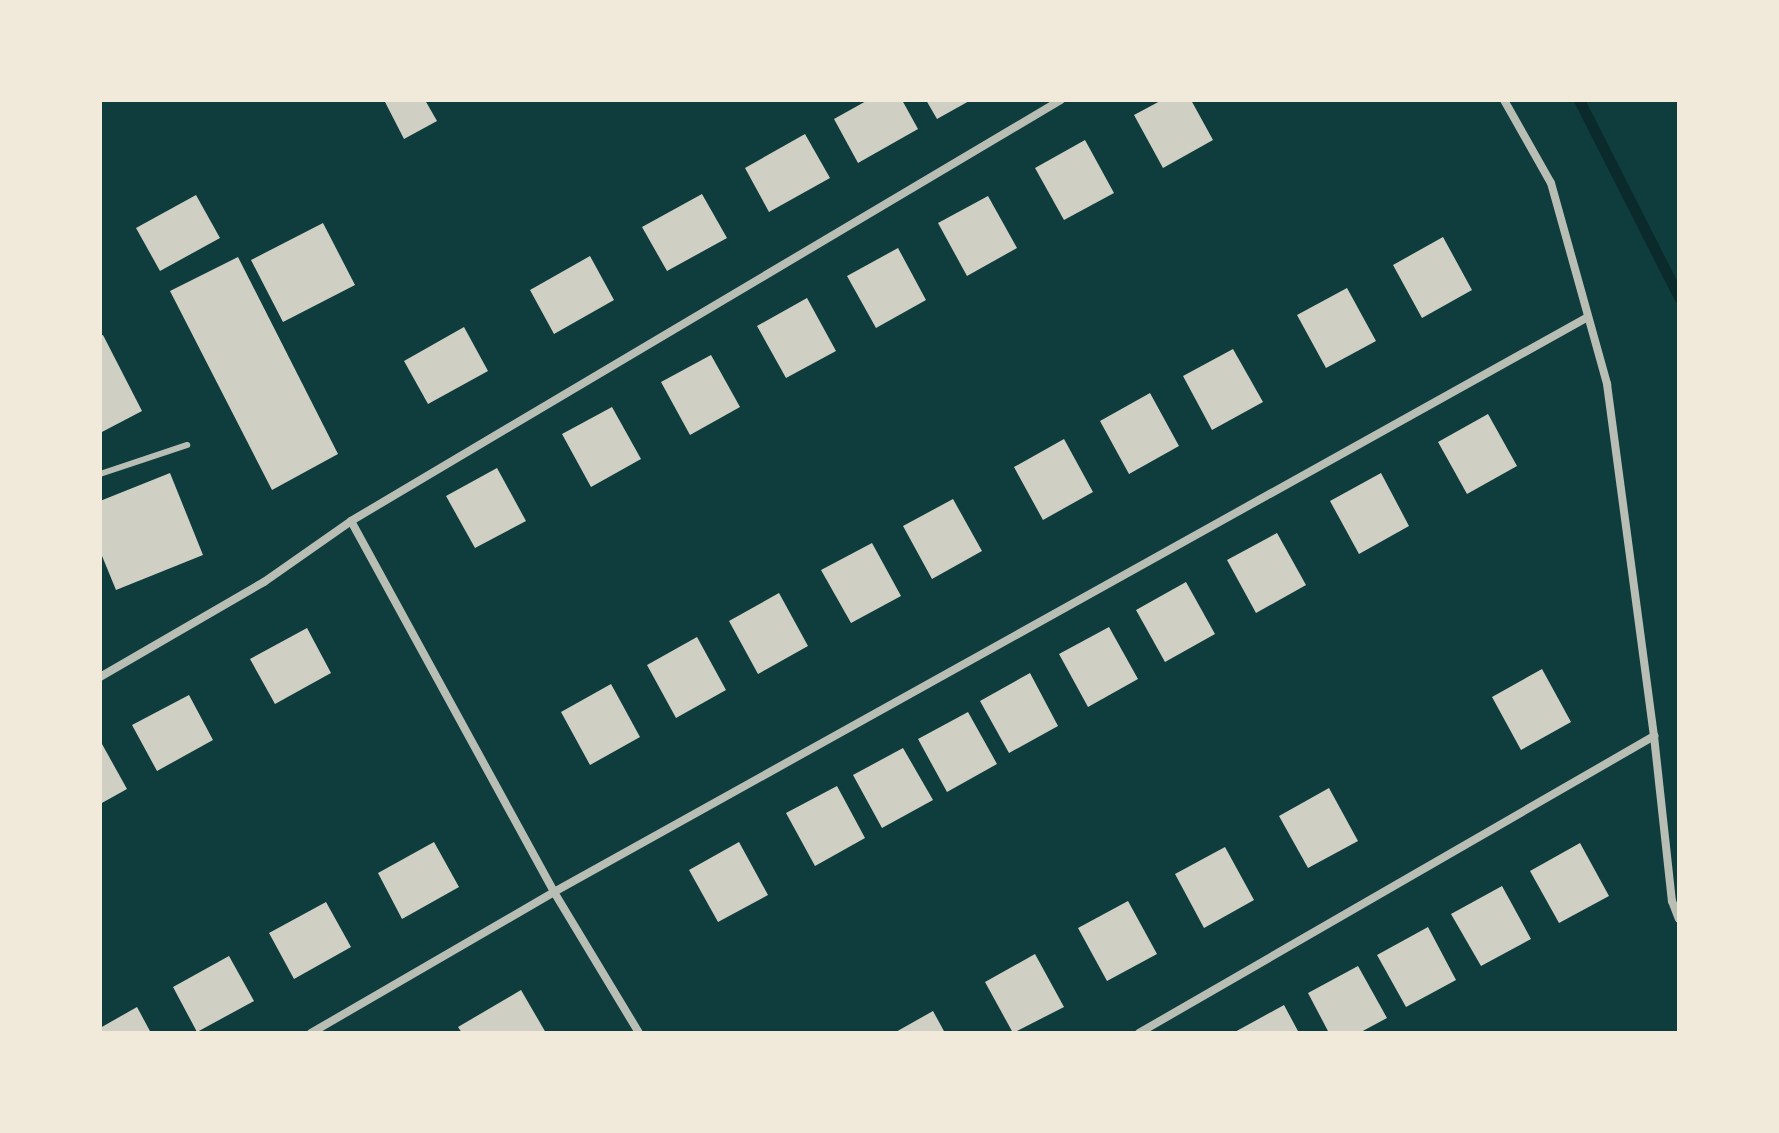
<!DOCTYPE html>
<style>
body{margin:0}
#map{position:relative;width:1779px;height:1133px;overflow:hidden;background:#0f3d3e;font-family:"IBM Plex Sans",sans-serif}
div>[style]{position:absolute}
.stream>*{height:11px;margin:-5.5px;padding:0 5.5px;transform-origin:5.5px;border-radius:5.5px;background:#0a2a2b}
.building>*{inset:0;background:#cfcfc3}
.service>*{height:6px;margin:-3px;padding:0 3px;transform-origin:3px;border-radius:3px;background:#b8beb3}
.minor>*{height:8px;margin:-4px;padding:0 4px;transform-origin:4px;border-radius:4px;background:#b8beb3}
span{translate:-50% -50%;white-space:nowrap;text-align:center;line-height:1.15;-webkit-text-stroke:6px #f1e9da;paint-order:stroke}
.frame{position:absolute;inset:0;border:102px solid #f1e9da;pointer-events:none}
</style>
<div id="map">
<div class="stream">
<div style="left:1579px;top:100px;width:221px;rotate:63.1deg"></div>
</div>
<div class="building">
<div style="clip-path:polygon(384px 100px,425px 100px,437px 121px,404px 139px)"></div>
<div style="clip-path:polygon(868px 100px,902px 100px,918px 129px,858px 163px,834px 119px)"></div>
<div style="clip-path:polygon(926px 100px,971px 100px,937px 119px)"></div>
<div style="clip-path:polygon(1162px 100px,1191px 100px,1213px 140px,1163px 168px,1134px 115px)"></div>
<div style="clip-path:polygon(805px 134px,830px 178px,769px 212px,745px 168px)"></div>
<div style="clip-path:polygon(1085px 140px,1114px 193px,1064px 220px,1035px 168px)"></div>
<div style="clip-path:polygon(702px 194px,727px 238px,667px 271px,642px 227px)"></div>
<div style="clip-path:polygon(196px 195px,220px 238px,160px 271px,136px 228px)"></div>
<div style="clip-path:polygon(988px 196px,1017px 248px,967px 276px,938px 223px)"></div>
<div style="clip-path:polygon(323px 223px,355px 285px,283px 322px,251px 260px)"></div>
<div style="clip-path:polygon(1443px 237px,1472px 290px,1422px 318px,1393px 265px)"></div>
<div style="clip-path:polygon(898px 248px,926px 300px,876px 328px,847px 276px)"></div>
<div style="clip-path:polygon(590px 256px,614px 300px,554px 334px,530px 290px)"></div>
<div style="clip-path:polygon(238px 257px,338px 454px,272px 490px,170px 291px)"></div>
<div style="clip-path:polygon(1347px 288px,1376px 341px,1326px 368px,1297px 315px)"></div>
<div style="clip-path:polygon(807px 298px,836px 351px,786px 378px,757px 326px)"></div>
<div style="clip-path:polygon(464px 327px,488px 371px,428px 404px,404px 361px)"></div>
<div style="clip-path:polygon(103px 335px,142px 411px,100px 433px,100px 336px)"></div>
<div style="clip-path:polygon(1233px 349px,1263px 402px,1212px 430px,1183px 376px)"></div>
<div style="clip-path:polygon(711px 355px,740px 407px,690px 435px,661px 382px)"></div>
<div style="clip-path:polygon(1150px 393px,1179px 446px,1129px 474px,1100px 421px)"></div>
<div style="clip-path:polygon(612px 407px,641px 459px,591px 487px,562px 434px)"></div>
<div style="clip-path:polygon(1488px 414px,1517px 466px,1467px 494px,1438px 442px)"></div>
<div style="clip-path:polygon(1064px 439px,1093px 492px,1043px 520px,1014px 467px)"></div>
<div style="clip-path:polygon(497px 468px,526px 521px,475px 548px,446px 496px)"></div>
<div style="clip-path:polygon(170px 473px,203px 555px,116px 590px,100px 551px,100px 501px)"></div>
<div style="clip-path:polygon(1381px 473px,1409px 526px,1359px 554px,1330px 501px)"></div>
<div style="clip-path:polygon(953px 499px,982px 551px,932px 579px,903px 526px)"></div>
<div style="clip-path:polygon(1277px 533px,1306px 585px,1256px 613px,1227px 560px)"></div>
<div style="clip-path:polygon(872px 543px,901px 596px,851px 623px,821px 570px)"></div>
<div style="clip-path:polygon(1186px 582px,1215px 634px,1165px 662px,1136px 610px)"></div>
<div style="clip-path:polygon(779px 593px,808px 646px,758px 674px,729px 621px)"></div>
<div style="clip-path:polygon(1109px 627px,1138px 679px,1088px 707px,1059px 654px)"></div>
<div style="clip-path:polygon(307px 628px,331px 673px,275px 704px,250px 659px)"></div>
<div style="clip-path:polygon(697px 637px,726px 690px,676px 718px,647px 665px)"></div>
<div style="clip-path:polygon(1542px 669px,1571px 722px,1521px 750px,1492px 697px)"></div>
<div style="clip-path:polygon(1030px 673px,1058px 726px,1009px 753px,980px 701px)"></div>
<div style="clip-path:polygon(611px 684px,640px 737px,590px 765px,561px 712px)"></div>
<div style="clip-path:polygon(189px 695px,213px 740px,157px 771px,132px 725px)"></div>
<div style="clip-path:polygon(968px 712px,997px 764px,947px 792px,918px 739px)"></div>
<div style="clip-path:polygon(102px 744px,127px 789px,100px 804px,100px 745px)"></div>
<div style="clip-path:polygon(903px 748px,933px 800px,882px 828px,853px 775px)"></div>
<div style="clip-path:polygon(837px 786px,865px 838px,815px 866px,786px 813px)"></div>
<div style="clip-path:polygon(1329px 788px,1358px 841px,1308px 868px,1279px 816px)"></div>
<div style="clip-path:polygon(434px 842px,459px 887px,402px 919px,378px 873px)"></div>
<div style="clip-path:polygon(739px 842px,768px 895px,718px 922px,689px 870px)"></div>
<div style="clip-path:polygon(1580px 843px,1609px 896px,1559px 923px,1530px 871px)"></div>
<div style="clip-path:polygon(1225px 847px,1254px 900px,1204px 928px,1175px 874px)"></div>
<div style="clip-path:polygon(1502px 886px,1531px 939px,1481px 966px,1451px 914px)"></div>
<div style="clip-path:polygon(1128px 901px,1157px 954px,1107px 981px,1078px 928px)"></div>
<div style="clip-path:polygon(326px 902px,351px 947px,294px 979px,269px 933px)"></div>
<div style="clip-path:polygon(1428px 927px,1456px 980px,1406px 1007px,1377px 955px)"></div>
<div style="clip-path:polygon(1035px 954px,1064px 1007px,1013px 1033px,985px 982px)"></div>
<div style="clip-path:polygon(229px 956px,254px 1001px,197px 1032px,173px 987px)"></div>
<div style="clip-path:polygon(1358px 966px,1387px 1018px,1359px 1033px,1329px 1033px,1308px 993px)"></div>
<div style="clip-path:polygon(521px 990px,546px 1033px,462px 1033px,458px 1027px)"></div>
<div style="clip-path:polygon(1284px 1005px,1299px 1033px,1233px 1033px)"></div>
<div style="clip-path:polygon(137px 1007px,151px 1033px,100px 1033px,100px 1028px)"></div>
<div style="clip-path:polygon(933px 1011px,945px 1033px,894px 1033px)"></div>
</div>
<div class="service">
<div style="left:100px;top:474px;width:92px;rotate:-18.4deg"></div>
</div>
<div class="minor">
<div style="left:1504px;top:100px;width:95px;rotate:60.5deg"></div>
<div style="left:1551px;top:183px;width:209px;rotate:74.4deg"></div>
<div style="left:1607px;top:384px;width:355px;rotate:82.4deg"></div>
<div style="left:1654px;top:736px;width:166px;rotate:83.8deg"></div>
<div style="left:1672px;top:901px;width:19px;rotate:69deg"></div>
<div style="left:351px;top:521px;width:423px;rotate:61.3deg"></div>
<div style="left:554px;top:892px;width:165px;rotate:58.9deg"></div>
<div style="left:100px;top:677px;width:190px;rotate:-30.1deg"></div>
<div style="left:264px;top:582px;width:106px;rotate:-35deg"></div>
<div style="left:351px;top:521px;width:825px;rotate:-30.67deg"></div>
<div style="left:311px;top:1033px;width:281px;rotate:-30.1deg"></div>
<div style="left:554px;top:892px;width:1181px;rotate:-29.08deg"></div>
<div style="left:1139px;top:1033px;width:595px;rotate:-29.97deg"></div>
</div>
<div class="frame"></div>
</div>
